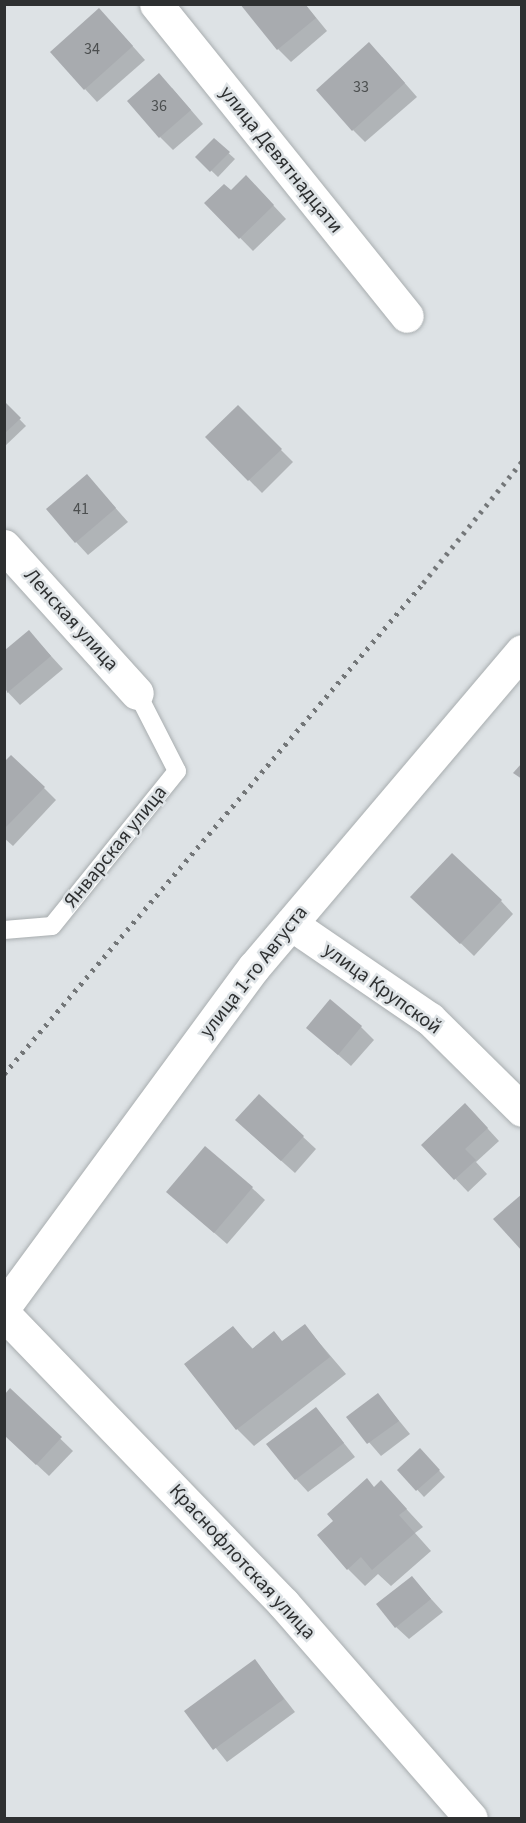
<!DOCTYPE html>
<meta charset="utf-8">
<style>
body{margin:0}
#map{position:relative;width:526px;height:1823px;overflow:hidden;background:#dde2e5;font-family:"Source Sans 3",sans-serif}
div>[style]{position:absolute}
.shadow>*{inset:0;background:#0003}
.building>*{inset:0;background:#a8abaf}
.roads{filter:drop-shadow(0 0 2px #a8adaf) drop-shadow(0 0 2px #a8adaf)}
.lane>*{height:18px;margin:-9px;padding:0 9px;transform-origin:9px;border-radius:9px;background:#fff}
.street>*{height:33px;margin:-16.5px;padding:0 16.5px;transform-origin:16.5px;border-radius:16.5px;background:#fff}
.rail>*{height:4.5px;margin-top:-2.25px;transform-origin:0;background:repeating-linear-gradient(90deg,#737678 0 3px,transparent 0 9px)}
span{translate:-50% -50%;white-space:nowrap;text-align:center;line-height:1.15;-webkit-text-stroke:5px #dde2e5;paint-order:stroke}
.number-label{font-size:16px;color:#4c4f50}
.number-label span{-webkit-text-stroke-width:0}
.street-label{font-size:20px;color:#2e3031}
.frame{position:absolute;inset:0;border:6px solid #2e3031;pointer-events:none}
</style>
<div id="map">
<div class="shadow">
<div style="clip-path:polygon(305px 4px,327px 31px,291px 62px,278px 49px)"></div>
<div style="clip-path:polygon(112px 23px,145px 60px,97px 102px,85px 89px)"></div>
<div style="clip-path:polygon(382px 57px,417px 97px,365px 142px,353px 130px)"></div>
<div style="clip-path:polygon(172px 88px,203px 124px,173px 150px,160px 137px)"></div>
<div style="clip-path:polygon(214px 140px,235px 159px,218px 177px,197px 157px)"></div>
<div style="clip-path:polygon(259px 190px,286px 219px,253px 251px,206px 203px,231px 192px)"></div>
<div style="clip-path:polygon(4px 403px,26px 426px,4px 447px)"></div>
<div style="clip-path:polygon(238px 407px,293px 462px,262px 493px,207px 437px)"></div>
<div style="clip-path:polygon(87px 476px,128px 522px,88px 555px,76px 542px)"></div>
<div style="clip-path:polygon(29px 632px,63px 669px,20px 705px,4px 688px,4px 652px)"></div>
<div style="clip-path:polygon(4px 765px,44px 788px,56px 800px,13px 846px,4px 838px)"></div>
<div style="clip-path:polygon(501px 901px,513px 914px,474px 956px,425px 909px)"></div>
<div style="clip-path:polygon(361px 1027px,374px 1040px,351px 1066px,308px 1028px)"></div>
<div style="clip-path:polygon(259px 1096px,316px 1149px,295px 1173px,250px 1133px)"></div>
<div style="clip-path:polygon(478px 1118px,499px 1141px,476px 1162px,487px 1174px,468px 1192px,423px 1145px)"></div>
<div style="clip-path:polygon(252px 1188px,265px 1200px,227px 1244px,168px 1192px)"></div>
<div style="clip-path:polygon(305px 1326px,346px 1374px,254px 1446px,237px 1429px,233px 1328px,254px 1350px,283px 1342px)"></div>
<div style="clip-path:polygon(10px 1390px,73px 1451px,49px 1476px,4px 1434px,4px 1396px)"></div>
<div style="clip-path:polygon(378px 1395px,410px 1434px,381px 1456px,348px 1418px)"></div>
<div style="clip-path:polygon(316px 1408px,355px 1457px,308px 1492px,296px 1479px)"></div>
<div style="clip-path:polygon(420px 1450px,445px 1477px,424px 1497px,399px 1470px)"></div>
<div style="clip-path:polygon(374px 1488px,398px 1500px,423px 1527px,415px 1533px,431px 1551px,391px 1586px,378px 1574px,365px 1586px,348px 1569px)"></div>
<div style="clip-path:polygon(412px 1578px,443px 1612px,409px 1639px,396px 1627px)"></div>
<div style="clip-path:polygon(255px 1661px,295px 1712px,227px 1762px,186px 1711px)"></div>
</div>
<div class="building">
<div style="clip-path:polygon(240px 4px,305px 4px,316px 18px,277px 50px)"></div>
<div style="clip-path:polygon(99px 8px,133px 46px,84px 90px,50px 52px)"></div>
<div style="clip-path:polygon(369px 42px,405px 83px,352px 131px,316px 90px)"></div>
<div style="clip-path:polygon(159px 73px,191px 110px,159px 138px,127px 101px)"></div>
<div style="clip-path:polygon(214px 138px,230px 152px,210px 172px,195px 157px)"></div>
<div style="clip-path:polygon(246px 175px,274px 205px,239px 239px,204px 203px,224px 184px,231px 190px)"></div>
<div style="clip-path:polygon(4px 401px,21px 418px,4px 434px)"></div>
<div style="clip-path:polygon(238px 405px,282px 449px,248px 481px,205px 437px)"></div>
<div style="clip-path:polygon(87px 474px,116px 508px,75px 543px,46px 509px)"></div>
<div style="clip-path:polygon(29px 630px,51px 656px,7px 693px,5px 650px)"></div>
<div style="clip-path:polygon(11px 755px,45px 787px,4px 829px,4px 762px)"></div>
<div style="clip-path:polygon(522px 763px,522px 779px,513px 773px)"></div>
<div style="clip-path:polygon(452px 853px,502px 900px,460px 944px,410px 897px)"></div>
<div style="clip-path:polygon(330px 999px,362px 1026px,338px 1055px,306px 1028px)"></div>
<div style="clip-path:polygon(259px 1094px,304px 1136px,281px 1161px,235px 1120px)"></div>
<div style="clip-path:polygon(465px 1103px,488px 1128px,465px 1149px,476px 1160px,454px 1180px,421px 1145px)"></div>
<div style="clip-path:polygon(205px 1146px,253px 1187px,214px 1233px,166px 1192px)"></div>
<div style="clip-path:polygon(522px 1194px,522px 1251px,493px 1219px)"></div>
<div style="clip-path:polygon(305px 1324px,330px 1357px,236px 1430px,184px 1364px,233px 1326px,252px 1349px,274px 1331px,282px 1341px)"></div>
<div style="clip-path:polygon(10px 1388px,62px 1437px,36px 1465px,5px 1436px,5px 1394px)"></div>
<div style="clip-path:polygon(378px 1393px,399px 1421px,367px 1444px,346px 1417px)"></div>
<div style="clip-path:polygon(316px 1407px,344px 1443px,295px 1480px,266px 1444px)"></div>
<div style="clip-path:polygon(420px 1448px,440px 1470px,416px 1491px,397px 1470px)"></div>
<div style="clip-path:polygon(367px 1478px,374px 1487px,381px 1480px,407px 1509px,399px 1515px,415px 1533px,372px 1570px,361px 1557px,347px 1570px,317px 1535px,333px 1521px,327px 1514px)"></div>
<div style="clip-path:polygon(412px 1576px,431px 1599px,395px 1628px,376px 1604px)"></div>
<div style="clip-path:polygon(255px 1659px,284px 1699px,213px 1750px,184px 1711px)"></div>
</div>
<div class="roads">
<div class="lane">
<div style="left:4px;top:930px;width:48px;rotate:-4.8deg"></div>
<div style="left:52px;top:926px;width:199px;rotate:-51.1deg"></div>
<div style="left:177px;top:771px;width:88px;rotate:-117.1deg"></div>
</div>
<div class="street">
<div style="left:156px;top:4px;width:400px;rotate:51.2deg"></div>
<div style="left:4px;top:546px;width:198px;rotate:47.9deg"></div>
<div style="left:291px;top:924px;width:168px;rotate:34.4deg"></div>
<div style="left:430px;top:1019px;width:129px;rotate:44.7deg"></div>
<div style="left:4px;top:1307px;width:422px;rotate:-53.7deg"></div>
<div style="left:254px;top:967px;width:414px;rotate:-49.7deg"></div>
<div style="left:4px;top:1314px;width:403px;rotate:46deg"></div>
<div style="left:284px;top:1604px;width:284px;rotate:48.9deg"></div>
</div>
</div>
<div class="rail">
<div style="left:4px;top:1074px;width:645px;rotate:-49.52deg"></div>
<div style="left:423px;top:583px;width:157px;rotate:-50.9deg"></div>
</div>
<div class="number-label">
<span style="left:92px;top:49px">34</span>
<span style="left:361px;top:87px">33</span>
<span style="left:159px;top:106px">36</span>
<span style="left:81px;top:509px">41</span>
</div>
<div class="street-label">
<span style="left:281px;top:160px;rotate:51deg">улица Девятнадцати</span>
<span style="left:71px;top:620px;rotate:48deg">Ленская улица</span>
<span style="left:116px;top:847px;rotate:-51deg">Январская улица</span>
<span style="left:254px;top:972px;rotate:-52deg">улица 1-го Августа</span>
<span style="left:382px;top:989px;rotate:36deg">улица Крупской</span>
<span style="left:242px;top:1562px;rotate:47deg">Краснофлотская улица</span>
</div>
<div class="frame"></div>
</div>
